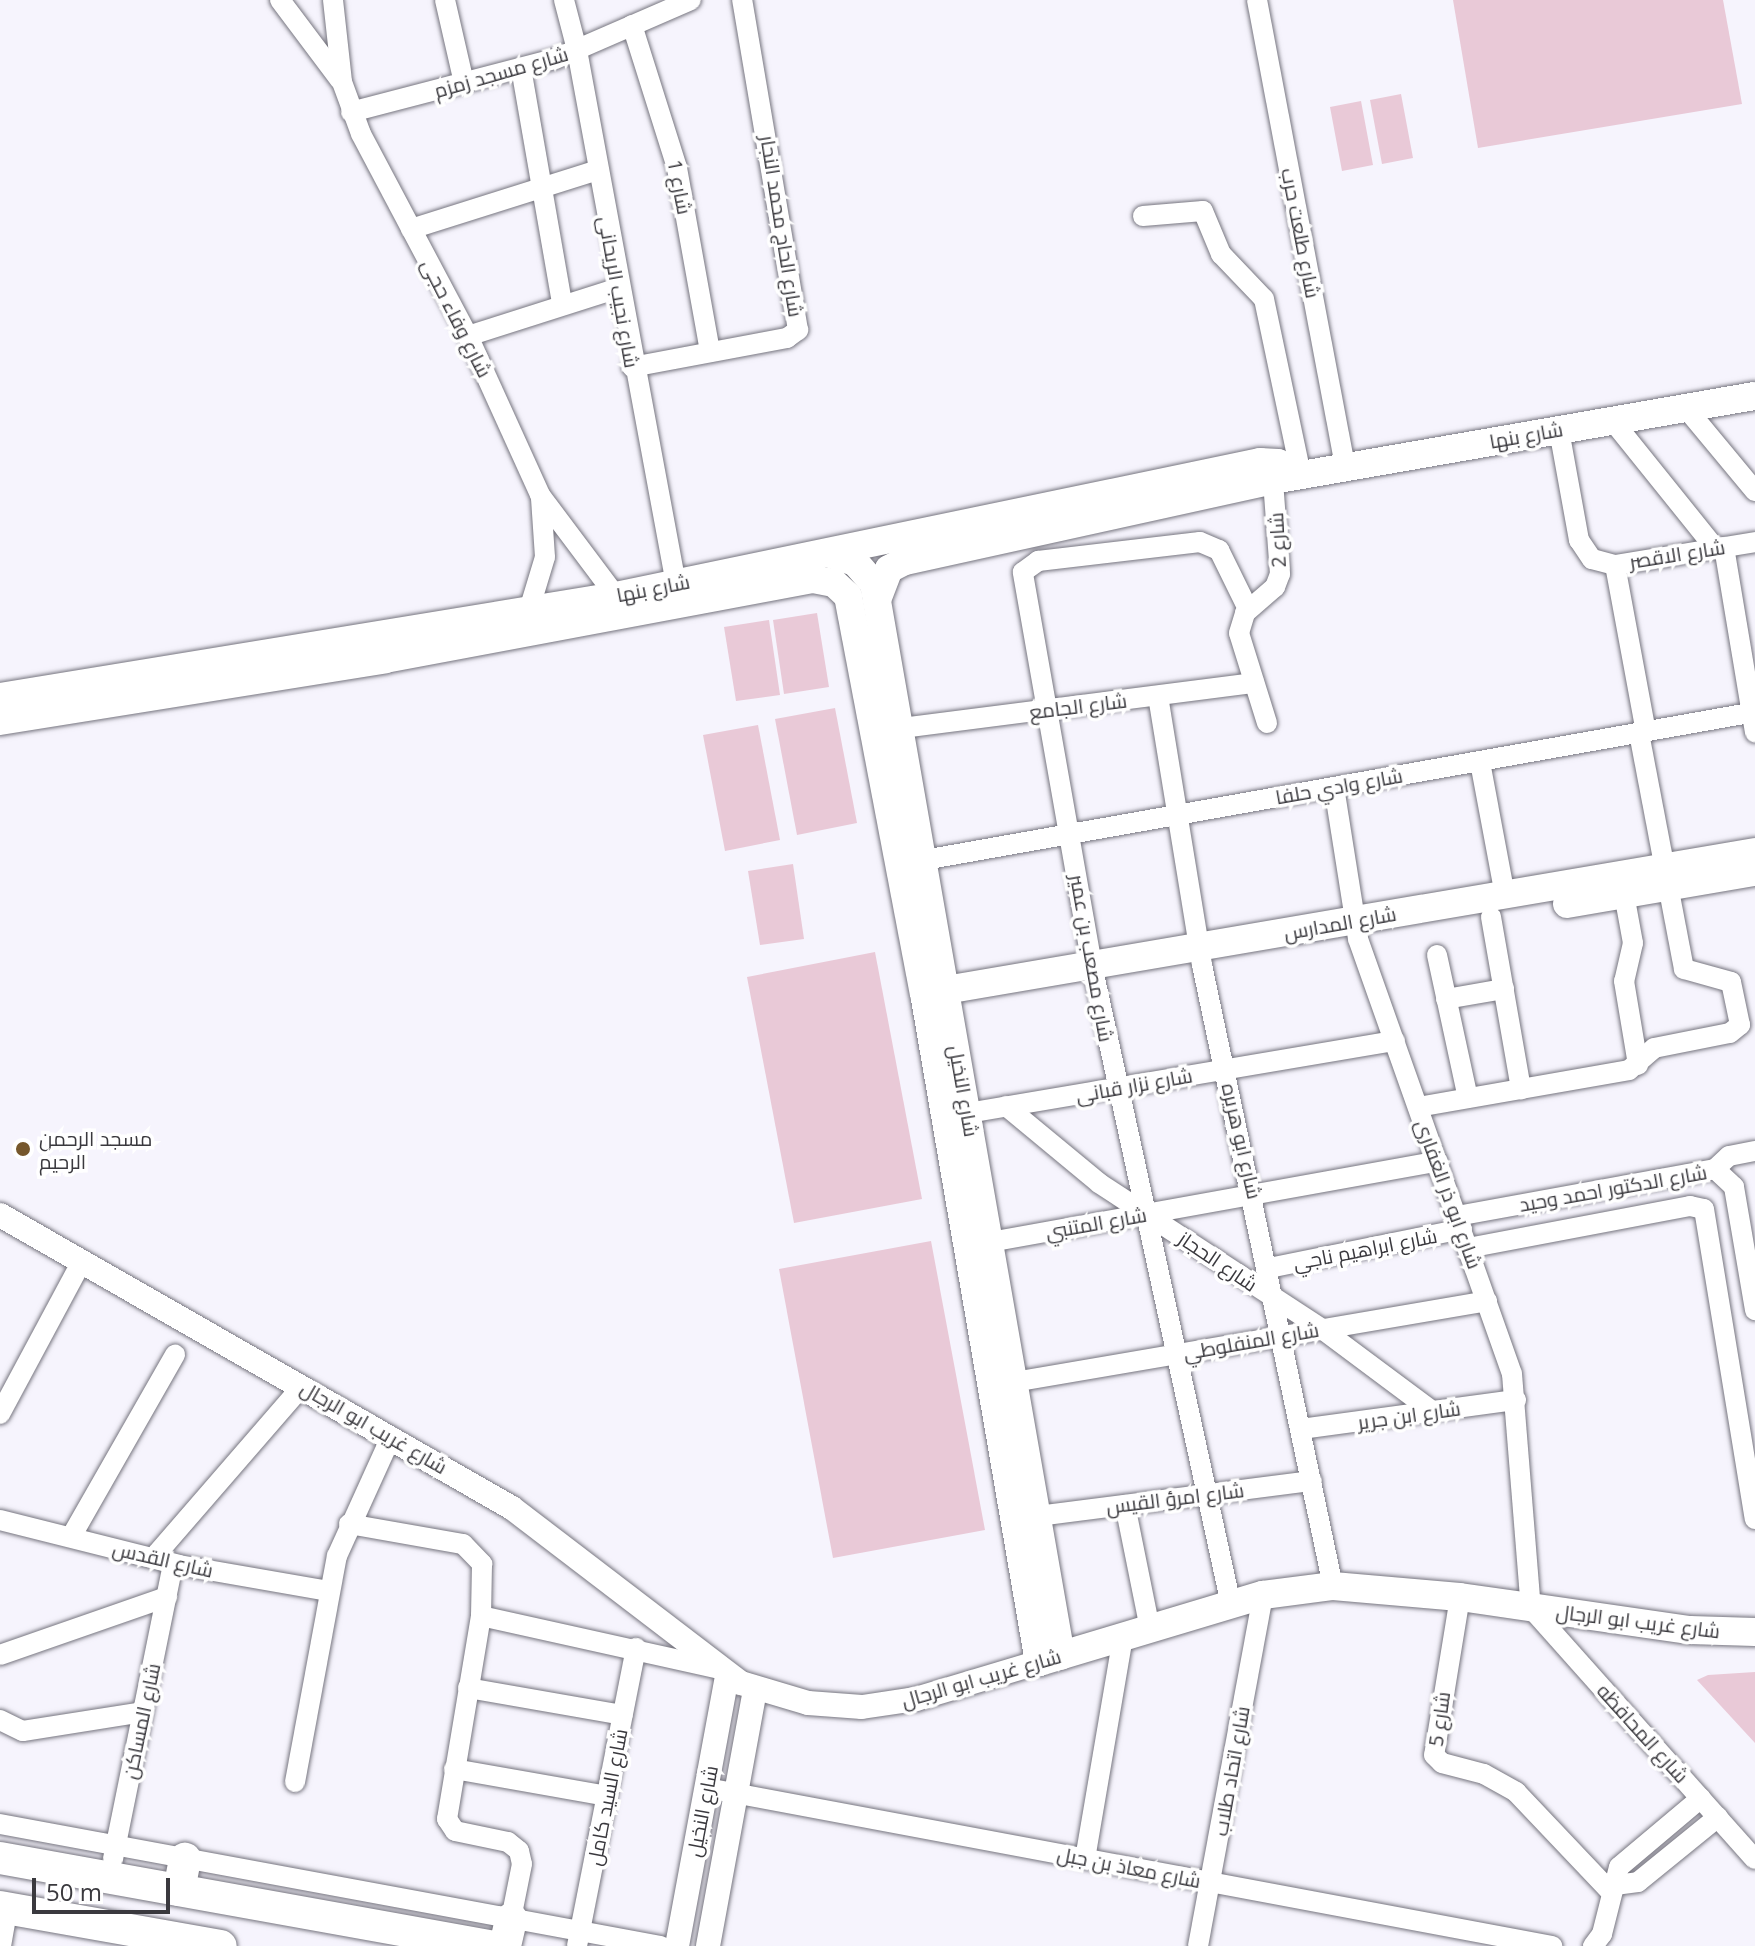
<!DOCTYPE html>
<meta charset="utf-8">
<style>
body{margin:0}
#map{position:relative;width:1755px;height:1946px;overflow:hidden;background:#f6f4fd;font-family:"Open Sans",Cairo,sans-serif}
div>[style]{position:absolute}
.green>*{inset:0;background:#e9c9d7}
.roads{filter:drop-shadow(0 0 2px #76757f) drop-shadow(0 0 2px #76757f)}
.minor>*{height:20px;margin:-10px;padding:0 10px;transform-origin:10px;border-radius:10px;background:#fff}
.tertiary>*{height:24px;margin:-12px;padding:0 12px;transform-origin:12px;border-radius:12px;background:#fff}
.secondary>*{height:28px;margin:-14px;padding:0 14px;transform-origin:14px;border-radius:14px;background:#fff}
.primary>*{height:32px;margin:-16px;padding:0 16px;transform-origin:16px;border-radius:16px;background:#fff}
.dots>*{width:22px;height:22px;translate:-50% -50%;box-sizing:border-box;border:4px solid #fff;border-radius:50%}
span{translate:-50% -50%;white-space:nowrap;text-align:center;line-height:1.15;-webkit-text-stroke:7px #fff;paint-order:stroke}
.street-label{font-size:20px;color:#3a393e}
.poi-label{font-size:20px;color:#3a393e}
.left{translate:0 -50%;text-align:left}
.scale{position:absolute;left:32px;top:1878px;width:138px;height:36px;box-sizing:border-box;border:4px solid #3a393e;border-top:0;padding-left:10px;font-size:24px;line-height:28px;white-space:nowrap;color:#3a393e;-webkit-text-stroke:6px #fff;paint-order:stroke}
</style>
<div id="map">
<div class="green">
<div style="clip-path:polygon(1453px 0,1723px 0,1742px 104px,1478px 148px)"></div>
<div style="clip-path:polygon(1401px 94px,1413px 158px,1382px 164px,1370px 100px)"></div>
<div style="clip-path:polygon(1361px 101px,1373px 165px,1342px 171px,1330px 107px)"></div>
<div style="clip-path:polygon(817px 613px,829px 687px,784px 694px,773px 620px)"></div>
<div style="clip-path:polygon(769px 620px,780px 695px,736px 701px,724px 627px)"></div>
<div style="clip-path:polygon(835px 708px,857px 823px,797px 835px,775px 719px)"></div>
<div style="clip-path:polygon(758px 725px,780px 840px,725px 851px,703px 735px)"></div>
<div style="clip-path:polygon(793px 864px,804px 939px,760px 945px,748px 871px)"></div>
<div style="clip-path:polygon(875px 952px,922px 1199px,794px 1223px,747px 977px)"></div>
<div style="clip-path:polygon(931px 1241px,985px 1530px,833px 1558px,779px 1269px)"></div>
<div style="clip-path:polygon(1755px 1672px,1755px 1743px,1697px 1680px,1708px 1675px)"></div>
</div>
<div class="roads">
<div class="minor">
<div style="left:280px;top:0;width:100px;rotate:53.1deg"></div>
<div style="left:333px;top:0;width:82px;rotate:83.7deg"></div>
<div style="left:342px;top:82px;width:55px;rotate:69.9deg"></div>
<div style="left:361px;top:134px;width:229px;rotate:62.1deg"></div>
<div style="left:468px;top:336px;width:175px;rotate:65.6deg"></div>
<div style="left:540px;top:495px;width:135px;rotate:53.1deg"></div>
<div style="left:445px;top:0;width:85px;rotate:77.1deg"></div>
<div style="left:564px;top:0;width:52px;rotate:75.4deg"></div>
<div style="left:577px;top:50px;width:543px;rotate:79.5deg"></div>
<div style="left:1257px;top:0;width:475px;rotate:79.3deg"></div>
<div style="left:632px;top:25px;width:150px;rotate:72.5deg"></div>
<div style="left:677px;top:168px;width:187px;rotate:79.8deg"></div>
<div style="left:521px;top:68px;width:240px;rotate:80.1deg"></div>
<div style="left:351px;top:112px;width:211px;rotate:-14.6deg"></div>
<div style="left:555px;top:59px;width:148px;rotate:-23.5deg"></div>
<div style="left:1143px;top:216px;width:60px;rotate:-4.8deg"></div>
<div style="left:1203px;top:211px;width:47px;rotate:67.3deg"></div>
<div style="left:1221px;top:254px;width:62px;rotate:46.3deg"></div>
<div style="left:1264px;top:299px;width:180px;rotate:78.1deg"></div>
<div style="left:411px;top:229px;width:196px;rotate:-17.5deg"></div>
<div style="left:468px;top:336px;width:157px;rotate:-17.7deg"></div>
<div style="left:632px;top:367px;width:158px;rotate:-10.6deg"></div>
<div style="left:787px;top:338px;width:14px;rotate:-36deg"></div>
<div style="left:798px;top:330px;width:335px;rotate:-99.6deg"></div>
<div style="left:1686px;top:408px;width:108px;rotate:50.3deg"></div>
<div style="left:1612px;top:420px;width:164px;rotate:51.2deg"></div>
<div style="left:1559px;top:430px;width:112px;rotate:79.7deg"></div>
<div style="left:1579px;top:540px;width:23px;rotate:56deg"></div>
<div style="left:1592px;top:559px;width:24px;rotate:15deg"></div>
<div style="left:1615px;top:565px;width:142px;rotate:-9.3deg"></div>
<div style="left:1724px;top:547px;width:188px;rotate:80.5deg"></div>
<div style="left:1615px;top:565px;width:170px;rotate:79.5deg"></div>
<div style="left:529px;top:610px;width:55px;rotate:-73.2deg"></div>
<div style="left:545px;top:557px;width:58px;rotate:-93.9deg"></div>
<div style="left:1158px;top:696px;width:273px;rotate:80.7deg"></div>
<div style="left:1202px;top:965px;width:635px;rotate:78.09deg"></div>
<div style="left:1267px;top:723px;width:94px;rotate:-107.3deg"></div>
<div style="left:1239px;top:633px;width:21px;rotate:-73deg"></div>
<div style="left:1245px;top:613px;width:40px;rotate:-41deg"></div>
<div style="left:1275px;top:587px;width:14px;rotate:-69deg"></div>
<div style="left:1280px;top:574px;width:94px;rotate:-94.3deg"></div>
<div style="left:902px;top:728px;width:355px;rotate:-7.3deg"></div>
<div style="left:1480px;top:762px;width:135px;rotate:79.4deg"></div>
<div style="left:1334px;top:787px;width:154px;rotate:81deg"></div>
<div style="left:1358px;top:939px;width:461px;rotate:70.5deg"></div>
<div style="left:1512px;top:1374px;width:235px;rotate:85.4deg"></div>
<div style="left:1531px;top:1608px;width:336px;rotate:48.3deg"></div>
<div style="left:924px;top:860px;width:844px;rotate:-10.1deg"></div>
<div style="left:1624px;top:894px;width:50px;rotate:79.6deg"></div>
<div style="left:1633px;top:943px;width:39px;rotate:103deg"></div>
<div style="left:1624px;top:981px;width:85px;rotate:80.5deg"></div>
<div style="left:1491px;top:917px;width:175px;rotate:80.1deg"></div>
<div style="left:1437px;top:955px;width:146px;rotate:77.8deg"></div>
<div style="left:1446px;top:999px;width:59px;rotate:-9.8deg"></div>
<div style="left:1006px;top:1106px;width:121px;rotate:39.6deg"></div>
<div style="left:1099px;top:1183px;width:267px;rotate:33.2deg"></div>
<div style="left:1322px;top:1329px;width:137px;rotate:36.7deg"></div>
<div style="left:1418px;top:1107px;width:214px;rotate:-9.9deg"></div>
<div style="left:1629px;top:1070px;width:33px;rotate:-41deg"></div>
<div style="left:1654px;top:1048px;width:77px;rotate:-11.2deg"></div>
<div style="left:1730px;top:1033px;width:13px;rotate:-39deg"></div>
<div style="left:1740px;top:1025px;width:44px;rotate:-101.8deg"></div>
<div style="left:1731px;top:982px;width:49px;rotate:-164.5deg"></div>
<div style="left:1684px;top:969px;width:240px;rotate:-100.8deg"></div>
<div style="left:968px;top:1113px;width:433px;rotate:-9.6deg"></div>
<div style="left:1715px;top:1169px;width:19px;rotate:-43deg"></div>
<div style="left:1729px;top:1156px;width:26px;rotate:-11deg"></div>
<div style="left:1457px;top:1216px;width:262px;rotate:-10.3deg"></div>
<div style="left:1715px;top:1169px;width:26px;rotate:43deg"></div>
<div style="left:1734px;top:1187px;width:125px;rotate:80.3deg"></div>
<div style="left:990px;top:1242px;width:455px;rotate:-10.2deg"></div>
<div style="left:1468px;top:1248px;width:226px;rotate:-10.7deg"></div>
<div style="left:1690px;top:1206px;width:14px;rotate:12deg"></div>
<div style="left:1704px;top:1209px;width:314px;rotate:80.7deg"></div>
<div style="left:1269px;top:1268px;width:197px;rotate:-11.4deg"></div>
<div style="left:1014px;top:1382px;width:480px;rotate:-9.7deg"></div>
<div style="left:0;top:1414px;width:174px;rotate:-61.8deg"></div>
<div style="left:1301px;top:1429px;width:217px;rotate:-7.7deg"></div>
<div style="left:1125px;top:1505px;width:126px;rotate:78.6deg"></div>
<div style="left:1038px;top:1516px;width:276px;rotate:-7.3deg"></div>
<div style="left:0;top:1520px;width:185px;rotate:14.1deg"></div>
<div style="left:179px;top:1565px;width:151px;rotate:9.9deg"></div>
<div style="left:349px;top:1524px;width:116px;rotate:10deg"></div>
<div style="left:463px;top:1544px;width:28px;rotate:46deg"></div>
<div style="left:482px;top:1564px;width:52px;rotate:91.1deg"></div>
<div style="left:481px;top:1616px;width:206px;rotate:99.5deg"></div>
<div style="left:447px;top:1819px;width:14px;rotate:56deg"></div>
<div style="left:455px;top:1831px;width:54px;rotate:11.7deg"></div>
<div style="left:508px;top:1842px;width:14px;rotate:39deg"></div>
<div style="left:519px;top:1851px;width:13px;rotate:77deg"></div>
<div style="left:522px;top:1864px;width:56px;rotate:101.3deg"></div>
<div style="left:71px;top:1537px;width:210px;rotate:-60.3deg"></div>
<div style="left:154px;top:1557px;width:226px;rotate:-49.1deg"></div>
<div style="left:1460px;top:1597px;width:160px;rotate:99.3deg"></div>
<div style="left:1434px;top:1755px;width:11px;rotate:45deg"></div>
<div style="left:1442px;top:1763px;width:43px;rotate:14.7deg"></div>
<div style="left:1484px;top:1774px;width:37px;rotate:29deg"></div>
<div style="left:1516px;top:1792px;width:139px;rotate:46.5deg"></div>
<div style="left:1231px;top:1605px;width:655px;rotate:-102.25deg"></div>
<div style="left:1092px;top:965px;width:399px;rotate:-100deg"></div>
<div style="left:1023px;top:572px;width:19px;rotate:-36deg"></div>
<div style="left:1038px;top:561px;width:163px;rotate:-6.7deg"></div>
<div style="left:1200px;top:542px;width:21px;rotate:23deg"></div>
<div style="left:1219px;top:550px;width:66px;rotate:63.8deg"></div>
<div style="left:481px;top:1616px;width:240px;rotate:12.5deg"></div>
<div style="left:0;top:1655px;width:177px;rotate:-19.2deg"></div>
<div style="left:468px;top:1688px;width:157px;rotate:9.9deg"></div>
<div style="left:0;top:1720px;width:25px;rotate:26deg"></div>
<div style="left:23px;top:1731px;width:121px;rotate:-9deg"></div>
<div style="left:454px;top:1769px;width:155px;rotate:10deg"></div>
<div style="left:295px;top:1782px;width:230px;rotate:-79.5deg"></div>
<div style="left:337px;top:1556px;width:131px;rotate:-65.6deg"></div>
<div style="left:707px;top:1788px;width:860px;rotate:10.59deg"></div>
<div style="left:0;top:1824px;width:672px;rotate:10.46deg"></div>
<div style="left:113px;top:1859px;width:301px;rotate:-78.5deg"></div>
<div style="left:1085px;top:1859px;width:225px;rotate:-80.3deg"></div>
<div style="left:1615px;top:1885px;width:23px;rotate:-7deg"></div>
<div style="left:1638px;top:1882px;width:103px;rotate:-39.1deg"></div>
<div style="left:1px;top:1946px;width:39px;rotate:-80deg"></div>
<div style="left:577px;top:1946px;width:304px;rotate:-78.8deg"></div>
<div style="left:1198px;top:1946px;width:357px;rotate:-79.5deg"></div>
<div style="left:1593px;top:1946px;width:15px;rotate:-53deg"></div>
<div style="left:1602px;top:1934px;width:69px;rotate:-75.8deg"></div>
<div style="left:1619px;top:1867px;width:107px;rotate:-40.1deg"></div>
</div>
<div class="tertiary">
<div style="left:0;top:1215px;width:590px;rotate:29.78deg"></div>
<div style="left:512px;top:1508px;width:288px;rotate:37.4deg"></div>
<div style="left:741px;top:1683px;width:70px;rotate:16.6deg"></div>
<div style="left:808px;top:1703px;width:54px;rotate:4.2deg"></div>
<div style="left:862px;top:1707px;width:55px;rotate:-8.4deg"></div>
<div style="left:916px;top:1699px;width:128px;rotate:-16.7deg"></div>
<div style="left:677px;top:1946px;width:275px;rotate:-79.5deg"></div>
<div style="left:708px;top:1946px;width:261px;rotate:-79.6deg"></div>
</div>
<div class="secondary">
<div style="left:827px;top:553px;width:29px;rotate:18deg"></div>
<div style="left:855px;top:562px;width:29px;rotate:49deg"></div>
<div style="left:874px;top:584px;width:1088px;rotate:80.1deg"></div>
<div style="left:877px;top:600px;width:33px;rotate:-69deg"></div>
<div style="left:889px;top:569px;width:18px;rotate:-27deg"></div>
<div style="left:905px;top:561px;width:377px;rotate:-12.4deg"></div>
<div style="left:1273px;top:480px;width:489px;rotate:-9.9deg"></div>
<div style="left:0;top:697px;width:624px;rotate:-9.31deg"></div>
<div style="left:616px;top:596px;width:658px;rotate:-11.75deg"></div>
<div style="left:1260px;top:462px;width:18px;rotate:3deg"></div>
<div style="left:1278px;top:463px;width:23px;rotate:31deg"></div>
<div style="left:0;top:721px;width:390px;rotate:-9.1deg"></div>
<div style="left:385px;top:659px;width:435px;rotate:-10.6deg"></div>
<div style="left:813px;top:579px;width:21px;rotate:11deg"></div>
<div style="left:834px;top:583px;width:19px;rotate:43deg"></div>
<div style="left:848px;top:596px;width:404px;rotate:79.2deg"></div>
<div style="left:924px;top:993px;width:679px;rotate:80.25deg"></div>
<div style="left:1039px;top:1662px;width:234px;rotate:-16.7deg"></div>
<div style="left:1263px;top:1595px;width:71px;rotate:-7.3deg"></div>
<div style="left:1333px;top:1586px;width:127px;rotate:5deg"></div>
<div style="left:1460px;top:1597px;width:232px;rotate:8.2deg"></div>
<div style="left:1690px;top:1630px;width:65px;rotate:1.8deg"></div>
<div style="left:1567px;top:904px;width:191px;rotate:-9.7deg"></div>
<div style="left:928px;top:993px;width:839px;rotate:-9.68deg"></div>
</div>
<div class="primary">
<div style="left:0;top:1858px;width:499px;rotate:10.2deg"></div>
<div style="left:179px;top:1890px;width:32px;rotate:-79deg"></div>
<div style="left:0;top:1907px;width:224px;rotate:10deg"></div>
<div style="left:505px;top:1946px;width:28px;rotate:-77deg"></div>
</div>
</div>
<div class="dots">
<div style="left:23px;top:1149px;background:#76572c"></div>
</div>
<div class="street-label">
<span style="left:501px;top:72px;rotate:-16deg">شارع مسجد زمزم</span>
<span style="left:680px;top:187px;rotate:79deg">شارع 1</span>
<span style="left:782px;top:226px;rotate:81deg">شارع الحاج محمد النجار</span>
<span style="left:1301px;top:233px;rotate:79deg">شارع طلعت حرب</span>
<span style="left:619px;top:292px;rotate:80deg">شارع نجيب الريحانى</span>
<span style="left:457px;top:318px;rotate:63deg">شارع وفاء حجى</span>
<span style="left:1526px;top:435px;rotate:-10deg">شارع بنها</span>
<span style="left:1277px;top:540px;rotate:-93deg">شارع 2</span>
<span style="left:1677px;top:554px;rotate:-9deg">شارع الاقصر</span>
<span style="left:653px;top:588px;rotate:-11deg">شارع بنها</span>
<span style="left:1078px;top:706px;rotate:-7deg">شارع الجامع</span>
<span style="left:1339px;top:786px;rotate:-10deg">شارع وادي حلفا</span>
<span style="left:1340px;top:923px;rotate:-10deg">شارع المدارس</span>
<span style="left:1092px;top:958px;rotate:80deg">شارع مصعب بن عمير</span>
<span style="left:1134px;top:1085px;rotate:-10deg">شارع نزار قبانى</span>
<span style="left:964px;top:1091px;rotate:80deg">شارع النخيل</span>
<span style="left:1242px;top:1141px;rotate:77deg">شارع ابو هريره</span>
<span style="left:1613px;top:1188px;rotate:-10deg">شارع الدكتور احمد وحيد</span>
<span style="left:1449px;top:1194px;rotate:70deg">شارع ابو ذر الغفارى</span>
<span style="left:1096px;top:1223px;rotate:-10deg">شارع المتنبي</span>
<span style="left:1365px;top:1249px;rotate:-11deg">شارع ابراهيم ناجي</span>
<span style="left:1218px;top:1261px;rotate:34deg">شارع الحجاز</span>
<span style="left:1251px;top:1341px;rotate:-10deg">شارع المنفلوطي</span>
<span style="left:1409px;top:1415px;rotate:-8deg">شارع ابن جرير</span>
<span style="left:374px;top:1427px;rotate:30deg">شارع غريب ابو الرجال</span>
<span style="left:1175px;top:1498px;rotate:-7deg">شارع امرؤ القيس</span>
<span style="left:163px;top:1559px;rotate:13deg">شارع القدس</span>
<span style="left:1638px;top:1621px;rotate:7deg">شارع غريب ابو الرجال</span>
<span style="left:981px;top:1678px;rotate:-16deg">شارع غريب ابو الرجال</span>
<span style="left:1439px;top:1719px;rotate:-82deg">شارع 5</span>
<span style="left:141px;top:1721px;rotate:-78deg">شارع المساكن</span>
<span style="left:1643px;top:1733px;rotate:48deg">شارع المحافظه</span>
<span style="left:1231px;top:1771px;rotate:-80deg">شارع اتحاد طلاب</span>
<span style="left:607px;top:1797px;rotate:-79deg">شارع السيد كامل</span>
<span style="left:702px;top:1811px;rotate:-79deg">شارع النخيل</span>
<span style="left:1129px;top:1867px;rotate:11deg">شارع معاذ بن جبل</span>
</div>
<div class="poi-label">
<span class="left" style="left:39px;top:1150px">مسجد الرحمن<br>الرحيم</span>
</div>
<div class="scale">50 m</div>
</div>
